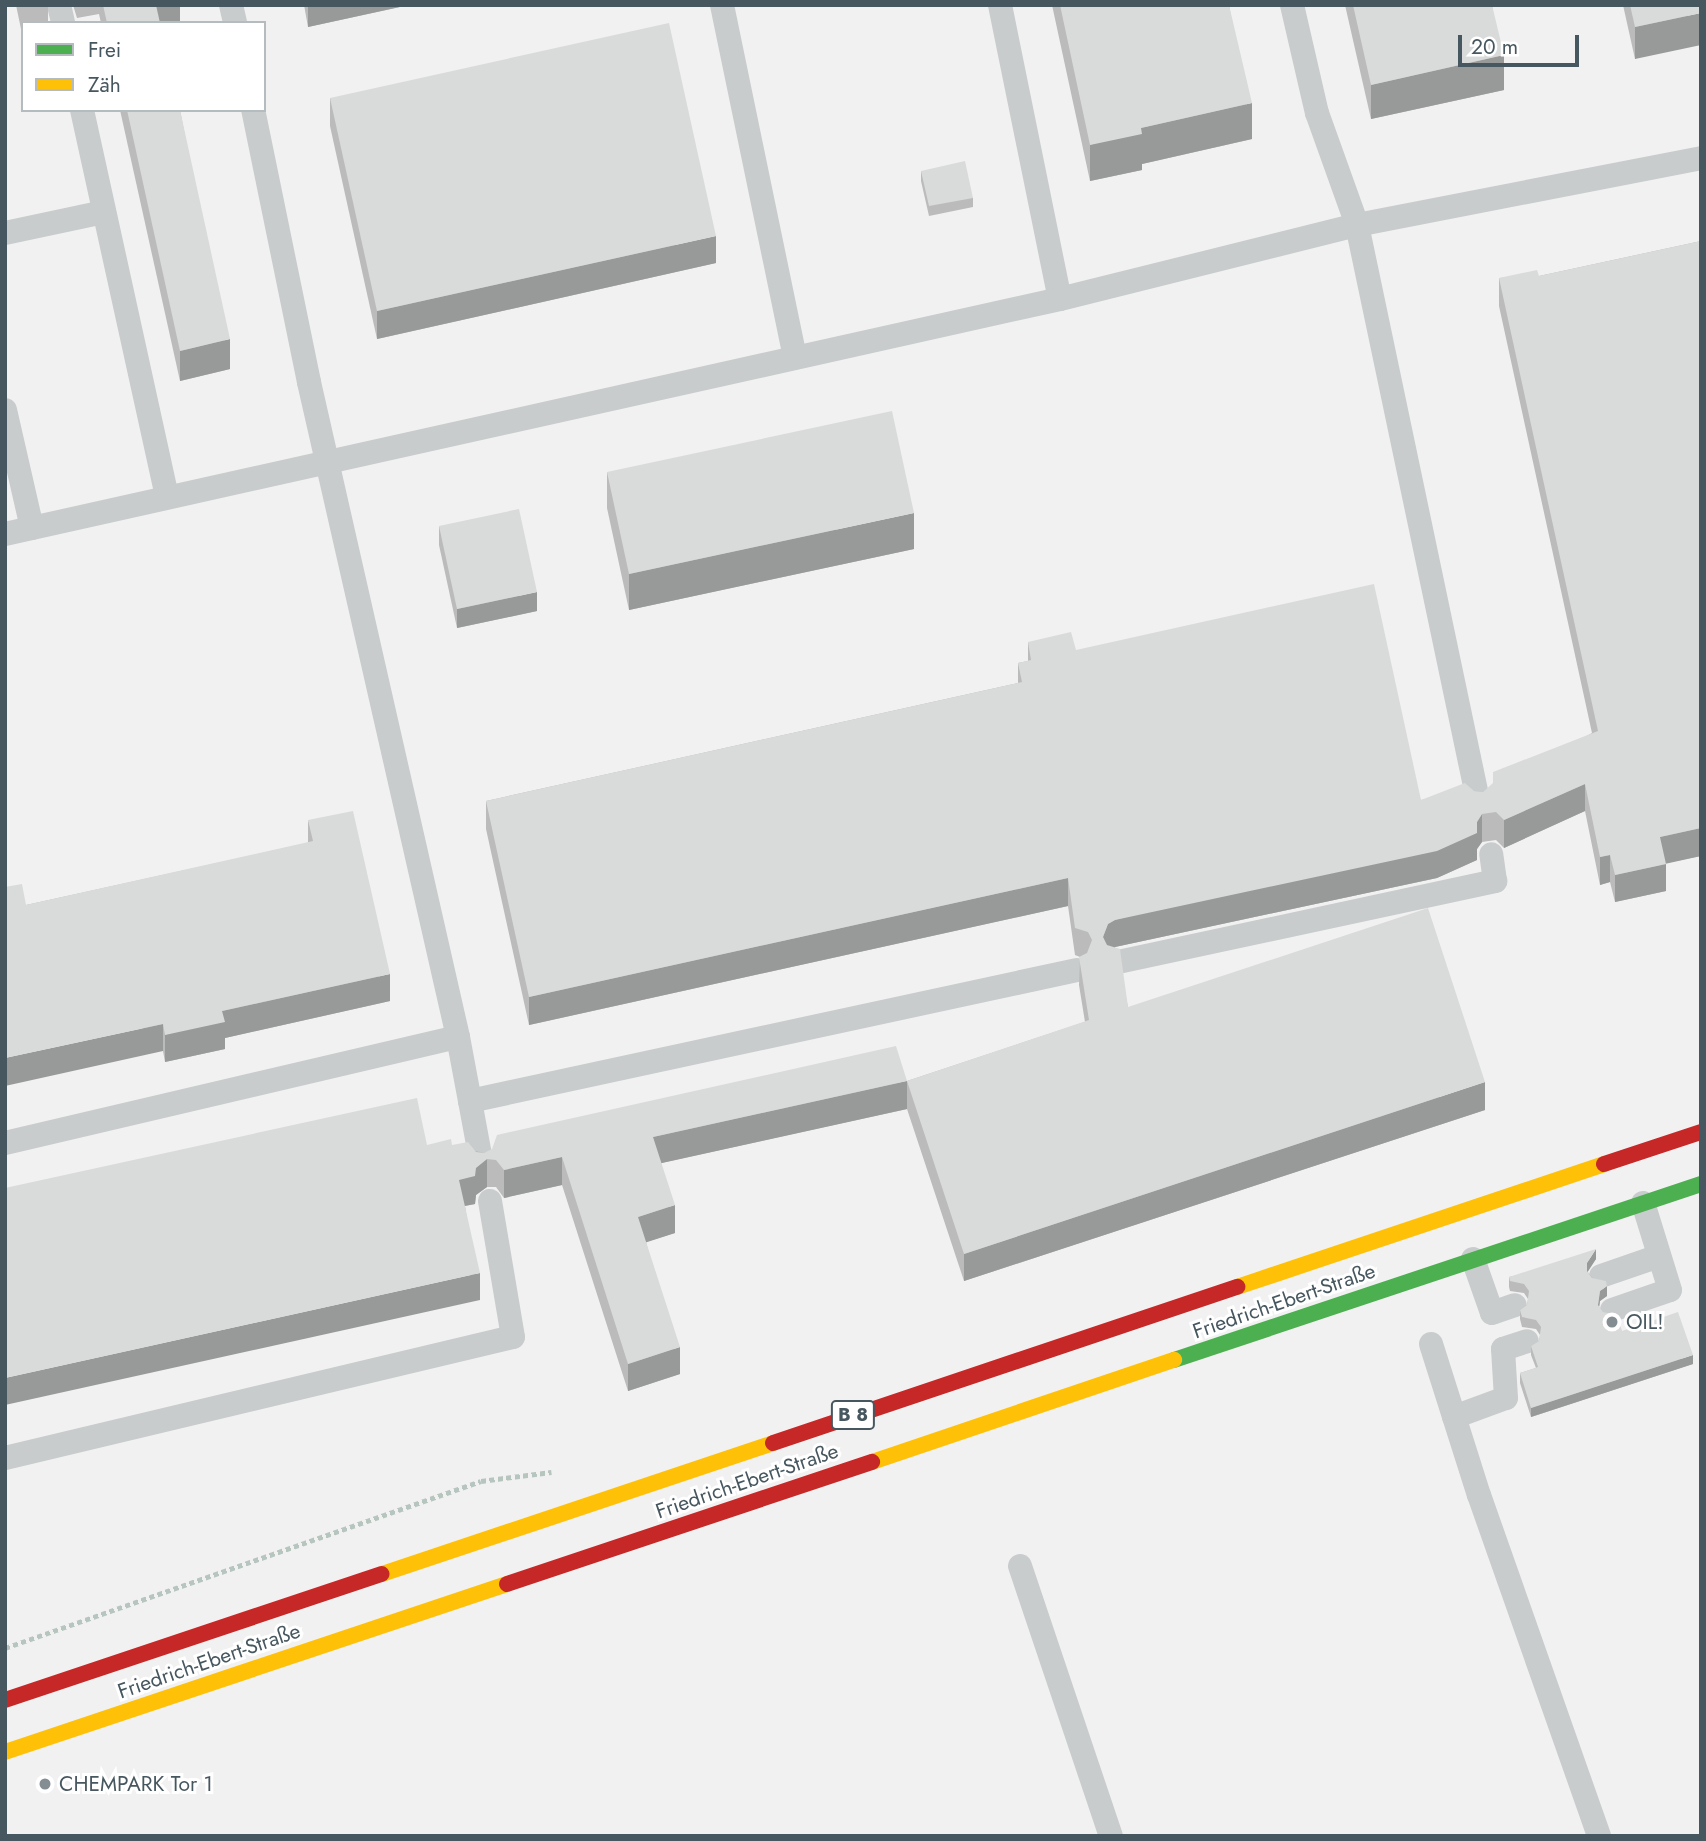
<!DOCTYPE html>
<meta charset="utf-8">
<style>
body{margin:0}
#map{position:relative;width:1706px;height:1841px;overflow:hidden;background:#f2f1f1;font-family:Jost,sans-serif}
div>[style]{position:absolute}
.path>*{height:4.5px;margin-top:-2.25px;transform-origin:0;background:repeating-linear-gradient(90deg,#b7c5bf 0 5px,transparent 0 8.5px)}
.lane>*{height:24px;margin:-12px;padding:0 12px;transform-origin:12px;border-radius:12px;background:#c8cccd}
.fast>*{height:16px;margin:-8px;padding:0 8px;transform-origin:8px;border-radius:8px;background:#4caf50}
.slow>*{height:16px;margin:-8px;padding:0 8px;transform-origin:8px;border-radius:8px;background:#ffc107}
.jam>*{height:16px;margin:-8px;padding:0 8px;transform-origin:8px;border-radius:8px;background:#c62828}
.wall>*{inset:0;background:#bbb}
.shaded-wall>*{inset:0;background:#989999}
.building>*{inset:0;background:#d9dada}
.dots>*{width:19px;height:19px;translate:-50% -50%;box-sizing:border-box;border:4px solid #fff;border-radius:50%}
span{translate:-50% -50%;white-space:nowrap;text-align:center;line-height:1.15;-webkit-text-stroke:6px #fff;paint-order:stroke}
.shield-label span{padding:2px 5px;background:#fff;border:2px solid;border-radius:5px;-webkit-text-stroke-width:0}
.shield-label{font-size:19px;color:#47575f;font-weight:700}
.street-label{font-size:21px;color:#47575f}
.poi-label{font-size:21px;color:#47575f}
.left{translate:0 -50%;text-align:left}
.frame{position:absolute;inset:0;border:7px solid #47575f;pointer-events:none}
.legend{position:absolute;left:21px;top:21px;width:245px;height:91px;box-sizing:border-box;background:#fff;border:2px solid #b5bcbf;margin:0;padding:9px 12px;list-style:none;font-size:21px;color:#47575f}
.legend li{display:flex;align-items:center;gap:14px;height:35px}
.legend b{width:35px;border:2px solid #b5bcbf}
.scale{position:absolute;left:1458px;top:35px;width:121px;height:32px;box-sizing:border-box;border:4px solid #47575f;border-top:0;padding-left:9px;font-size:21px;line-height:24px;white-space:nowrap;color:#47575f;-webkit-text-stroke:5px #fff;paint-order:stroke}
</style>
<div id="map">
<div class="path">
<div style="left:5px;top:1648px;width:504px;rotate:-19.33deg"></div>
<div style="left:481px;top:1481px;width:71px;rotate:-7.3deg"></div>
</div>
<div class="lane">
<div style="left:59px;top:5px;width:18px;rotate:77deg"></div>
<div style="left:231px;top:5px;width:18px;rotate:77deg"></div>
<div style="left:722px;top:5px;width:360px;rotate:78.3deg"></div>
<div style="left:1000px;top:5px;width:300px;rotate:78.5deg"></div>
<div style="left:1292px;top:5px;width:111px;rotate:77deg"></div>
<div style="left:1317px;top:113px;width:119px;rotate:70.3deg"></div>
<div style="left:1357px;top:225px;width:593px;rotate:78.12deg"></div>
<div style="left:82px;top:110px;width:396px;rotate:77.6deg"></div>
<div style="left:5px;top:233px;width:101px;rotate:-12deg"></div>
<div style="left:5px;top:410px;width:121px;rotate:77.1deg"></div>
<div style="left:5px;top:534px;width:1081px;rotate:-12.56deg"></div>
<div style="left:1060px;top:299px;width:306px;rotate:-14deg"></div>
<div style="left:1357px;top:225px;width:350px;rotate:-11deg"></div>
<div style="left:1118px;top:962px;width:386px;rotate:-12.1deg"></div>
<div style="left:1495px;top:881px;width:27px;rotate:-98deg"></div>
<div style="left:458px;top:1037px;width:65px;rotate:79.4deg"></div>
<div style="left:470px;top:1101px;width:621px;rotate:-12.18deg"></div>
<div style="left:470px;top:1101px;width:66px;rotate:79.5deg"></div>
<div style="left:5px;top:1143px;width:465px;rotate:-13.2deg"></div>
<div style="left:458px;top:1037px;width:672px;rotate:-102.82deg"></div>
<div style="left:309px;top:382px;width:278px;rotate:-101.6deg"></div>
<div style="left:1473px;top:1259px;width:57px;rotate:70.6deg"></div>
<div style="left:1492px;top:1313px;width:24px;rotate:-19deg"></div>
<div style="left:1601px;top:1276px;width:61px;rotate:-19deg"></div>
<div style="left:1612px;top:1310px;width:61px;rotate:-19deg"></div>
<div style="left:1670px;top:1290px;width:91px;rotate:-107.2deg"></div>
<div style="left:1431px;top:1344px;width:158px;rotate:72.4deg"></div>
<div style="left:1479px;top:1495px;width:361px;rotate:70.6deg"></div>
<div style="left:1454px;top:1417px;width:55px;rotate:-20.1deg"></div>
<div style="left:1506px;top:1398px;width:49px;rotate:-93.5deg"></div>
<div style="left:1503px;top:1349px;width:25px;rotate:-18deg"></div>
<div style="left:5px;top:1458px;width:522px;rotate:-13.4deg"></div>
<div style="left:513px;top:1337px;width:138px;rotate:-99.6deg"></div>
<div style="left:1020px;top:1566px;width:285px;rotate:71.4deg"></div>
</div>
<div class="fast">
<div style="left:1174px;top:1360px;width:556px;rotate:-18.47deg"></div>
</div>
<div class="slow">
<div style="left:1237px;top:1287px;width:387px;rotate:-18.5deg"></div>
<div style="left:872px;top:1462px;width:319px;rotate:-18.7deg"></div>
<div style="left:382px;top:1574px;width:412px;rotate:-18.5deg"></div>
<div style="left:5px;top:1752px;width:529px;rotate:-18.5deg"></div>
</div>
<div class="jam">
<div style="left:1604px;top:1164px;width:102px;rotate:-18.3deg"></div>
<div style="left:773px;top:1443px;width:490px;rotate:-18.6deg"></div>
<div style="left:507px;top:1584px;width:385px;rotate:-18.5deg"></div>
<div style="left:5px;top:1700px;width:397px;rotate:-18.5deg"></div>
</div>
<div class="wall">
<div style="clip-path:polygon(16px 5px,48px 5px,48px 23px,23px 23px,23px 29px,21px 29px)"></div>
<div style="clip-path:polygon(73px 5px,180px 5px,180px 23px,101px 23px,99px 14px,77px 18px)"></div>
<div style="clip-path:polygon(304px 5px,409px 5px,308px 27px)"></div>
<div style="clip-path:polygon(1052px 5px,1229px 5px,1252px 139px,1142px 164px,1142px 170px,1090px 181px)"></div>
<div style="clip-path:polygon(1345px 5px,1492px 5px,1504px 90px,1371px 119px)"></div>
<div style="clip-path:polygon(1623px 5px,1701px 5px,1635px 59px)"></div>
<div style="clip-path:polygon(330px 98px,716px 263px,377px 339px,330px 126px)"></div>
<div style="clip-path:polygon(120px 110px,180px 110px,230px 369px,180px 381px)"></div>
<div style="clip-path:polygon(921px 171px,973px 198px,973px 207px,929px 216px,921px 181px)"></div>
<div style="clip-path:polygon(1701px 241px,1701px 856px,1666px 863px,1666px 891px,1615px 902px,1610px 882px,1600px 885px,1585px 811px,1504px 848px,1496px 840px,1482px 842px,1477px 849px,1477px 860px,1437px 878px,1115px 947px,1128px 1007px,1485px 1110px,964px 1281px,907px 1109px,661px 1163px,675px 1233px,646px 1242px,680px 1374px,628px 1391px,562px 1185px,504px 1198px,496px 1187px,487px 1187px,476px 1195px,475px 1204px,465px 1206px,480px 1300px,427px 1145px,452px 1145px,484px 1153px,907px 1081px,1085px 1022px,1079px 985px,1080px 957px,1075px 955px,1068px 906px,529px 1025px,486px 829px,486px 801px,1018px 683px,1018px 663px,1028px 661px,1028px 642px,1076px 650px,1421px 800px,1474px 791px,1483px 792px,1592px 733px,1499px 306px,1499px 278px,1539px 276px)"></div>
<div style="clip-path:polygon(607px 472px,914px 549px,629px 610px,607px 508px)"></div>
<div style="clip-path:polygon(439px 526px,537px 611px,457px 628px,439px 545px)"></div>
<div style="clip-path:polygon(308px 820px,390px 1001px,225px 1038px,225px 1049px,165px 1062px,163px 1051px,26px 905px,308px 843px)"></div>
<div style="clip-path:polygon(1596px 1259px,1587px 1271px,1607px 1296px,1600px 1301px,1599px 1307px,1603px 1312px,1622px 1331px,1693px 1364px,1531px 1417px,1520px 1383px,1520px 1373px,1536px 1368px,1531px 1355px,1531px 1346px,1539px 1341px,1540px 1335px,1536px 1329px,1522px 1327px,1520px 1319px,1520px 1310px,1527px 1305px,1528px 1299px,1524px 1293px,1510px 1291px,1509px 1287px,1509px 1277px)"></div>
</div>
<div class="shaded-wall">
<div style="clip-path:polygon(155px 5px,180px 5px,180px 23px,155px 23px)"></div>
<div style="clip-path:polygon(308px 5px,409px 5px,308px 27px)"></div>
<div style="clip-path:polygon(1701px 13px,1701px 45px,1635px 59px,1635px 27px)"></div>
<div style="clip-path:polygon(1504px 55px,1504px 90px,1371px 119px,1371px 85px)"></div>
<div style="clip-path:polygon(1252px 103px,1252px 139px,1142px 164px,1142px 170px,1090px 181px,1090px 145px,1141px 128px)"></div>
<div style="clip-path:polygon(716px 236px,716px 263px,377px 339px,377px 311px)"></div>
<div style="clip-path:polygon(230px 339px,230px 369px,180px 381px,180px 351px)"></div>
<div style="clip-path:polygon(914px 513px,914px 549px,629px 610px,629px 574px)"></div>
<div style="clip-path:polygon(537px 592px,537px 611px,457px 628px,457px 609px)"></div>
<div style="clip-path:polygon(1585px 784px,1585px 811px,1504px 848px,1504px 820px)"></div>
<div style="clip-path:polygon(1482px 814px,1482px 842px,1477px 849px,1477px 860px,1437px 878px,1115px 947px,1108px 951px,1103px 937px,1108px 924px,1115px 920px,1477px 822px)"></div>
<div style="clip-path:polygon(1701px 828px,1701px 856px,1660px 865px,1660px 837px)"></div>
<div style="clip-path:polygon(1610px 855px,1610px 882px,1600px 885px,1600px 857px)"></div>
<div style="clip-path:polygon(1666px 864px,1666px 891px,1615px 902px,1615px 875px)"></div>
<div style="clip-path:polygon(1068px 878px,1068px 906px,529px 1025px,529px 997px)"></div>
<div style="clip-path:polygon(390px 974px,390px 1001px,225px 1038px,225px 1049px,165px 1062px,165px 1035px,222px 1011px)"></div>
<div style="clip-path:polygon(163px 1024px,163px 1051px,5px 1086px,5px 1058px)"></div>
<div style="clip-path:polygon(907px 1081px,907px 1109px,653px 1165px,653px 1137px)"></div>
<div style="clip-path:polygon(1485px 1082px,1485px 1110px,964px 1281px,964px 1254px)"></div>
<div style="clip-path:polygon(562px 1157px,562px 1185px,504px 1198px,504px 1170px)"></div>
<div style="clip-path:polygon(487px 1159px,487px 1187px,476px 1195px,475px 1204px,459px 1207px,459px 1180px)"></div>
<div style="clip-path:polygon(675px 1205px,675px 1233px,638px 1245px,638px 1217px)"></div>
<div style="clip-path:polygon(1596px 1249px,1596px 1259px,1587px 1273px,1587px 1263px)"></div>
<div style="clip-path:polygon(480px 1273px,480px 1300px,5px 1405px,5px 1378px)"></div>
<div style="clip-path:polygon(1607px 1286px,1607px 1296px,1600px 1301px,1598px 1314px,1598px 1305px,1600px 1291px)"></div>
<div style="clip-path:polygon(680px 1347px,680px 1374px,628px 1391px,628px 1364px)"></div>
<div style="clip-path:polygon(1693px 1355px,1693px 1364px,1531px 1417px,1531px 1408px)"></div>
</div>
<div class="building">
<div style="clip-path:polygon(103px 5px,156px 5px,160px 23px,107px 23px)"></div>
<div style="clip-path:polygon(1060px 5px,1229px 5px,1252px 103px,1141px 128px,1142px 134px,1090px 145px)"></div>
<div style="clip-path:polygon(1353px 5px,1492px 5px,1504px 55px,1371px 85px)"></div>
<div style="clip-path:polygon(1630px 5px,1701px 5px,1701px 13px,1635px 27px)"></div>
<div style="clip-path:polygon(669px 23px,716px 236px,377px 311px,330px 98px)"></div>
<div style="clip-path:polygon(127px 110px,180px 110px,230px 339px,180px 351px)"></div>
<div style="clip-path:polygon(965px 161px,973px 198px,929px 206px,921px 171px)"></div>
<div style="clip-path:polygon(1701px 241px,1701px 828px,1660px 837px,1666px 864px,1615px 875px,1610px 855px,1600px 857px,1585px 784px,1504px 820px,1496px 812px,1482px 814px,1477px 822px,1477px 833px,1437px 851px,1115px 920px,1108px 924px,1103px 937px,1107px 945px,1120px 949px,1128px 1007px,1428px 908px,1485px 1082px,964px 1254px,907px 1081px,653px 1137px,675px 1205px,638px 1217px,680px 1347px,628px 1364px,562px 1157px,504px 1170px,496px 1160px,487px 1159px,476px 1168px,475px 1176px,459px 1180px,480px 1273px,5px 1378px,5px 1188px,417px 1098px,427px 1145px,451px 1139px,452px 1145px,468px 1142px,476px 1152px,484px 1153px,492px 1149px,497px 1135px,896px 1046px,907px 1081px,1089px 1020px,1079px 957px,1087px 953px,1092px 940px,1088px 932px,1075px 928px,1068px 878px,529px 997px,486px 801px,1022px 682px,1018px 663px,1031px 660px,1028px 642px,1071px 632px,1076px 650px,1374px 584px,1421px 800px,1465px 783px,1474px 791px,1483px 792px,1493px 783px,1493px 772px,1598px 731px,1499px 278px,1537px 270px,1539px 276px)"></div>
<div style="clip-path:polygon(892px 411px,914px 513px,629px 574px,607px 472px)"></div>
<div style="clip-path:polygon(519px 509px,537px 592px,457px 609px,439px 526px)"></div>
<div style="clip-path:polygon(353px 811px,390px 974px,222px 1011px,225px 1022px,165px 1035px,163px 1024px,5px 1058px,5px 887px,22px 884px,26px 905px,313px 841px,308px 820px)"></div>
<div style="clip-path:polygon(1596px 1249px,1587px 1263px,1587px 1271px,1592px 1278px,1606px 1281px,1607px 1286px,1600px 1291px,1598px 1305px,1603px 1312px,1617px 1315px,1622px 1331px,1678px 1312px,1693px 1355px,1531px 1408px,1520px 1373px,1538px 1367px,1531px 1346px,1539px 1341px,1541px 1327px,1536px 1320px,1522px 1317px,1520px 1310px,1527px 1305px,1529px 1291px,1524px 1284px,1510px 1281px,1509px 1277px)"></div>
</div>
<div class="dots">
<div style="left:1612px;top:1322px;background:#838d92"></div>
<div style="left:45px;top:1784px;background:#838d92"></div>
</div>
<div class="shield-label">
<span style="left:853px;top:1415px">B 8</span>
</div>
<div class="street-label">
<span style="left:1284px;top:1301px;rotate:-19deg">Friedrich-Ebert-Straße</span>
<span style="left:747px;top:1481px;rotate:-19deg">Friedrich-Ebert-Straße</span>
<span style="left:209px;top:1661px;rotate:-19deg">Friedrich-Ebert-Straße</span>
</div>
<div class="poi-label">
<span class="left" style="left:1626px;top:1322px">OIL!</span>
<span class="left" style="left:59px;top:1784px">CHEMPARK Tor 1</span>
</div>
<div class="frame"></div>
<ul class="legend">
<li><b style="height:9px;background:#4caf50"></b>Frei</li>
<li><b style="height:9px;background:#ffc107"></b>Zäh</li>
</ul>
<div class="scale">20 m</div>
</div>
